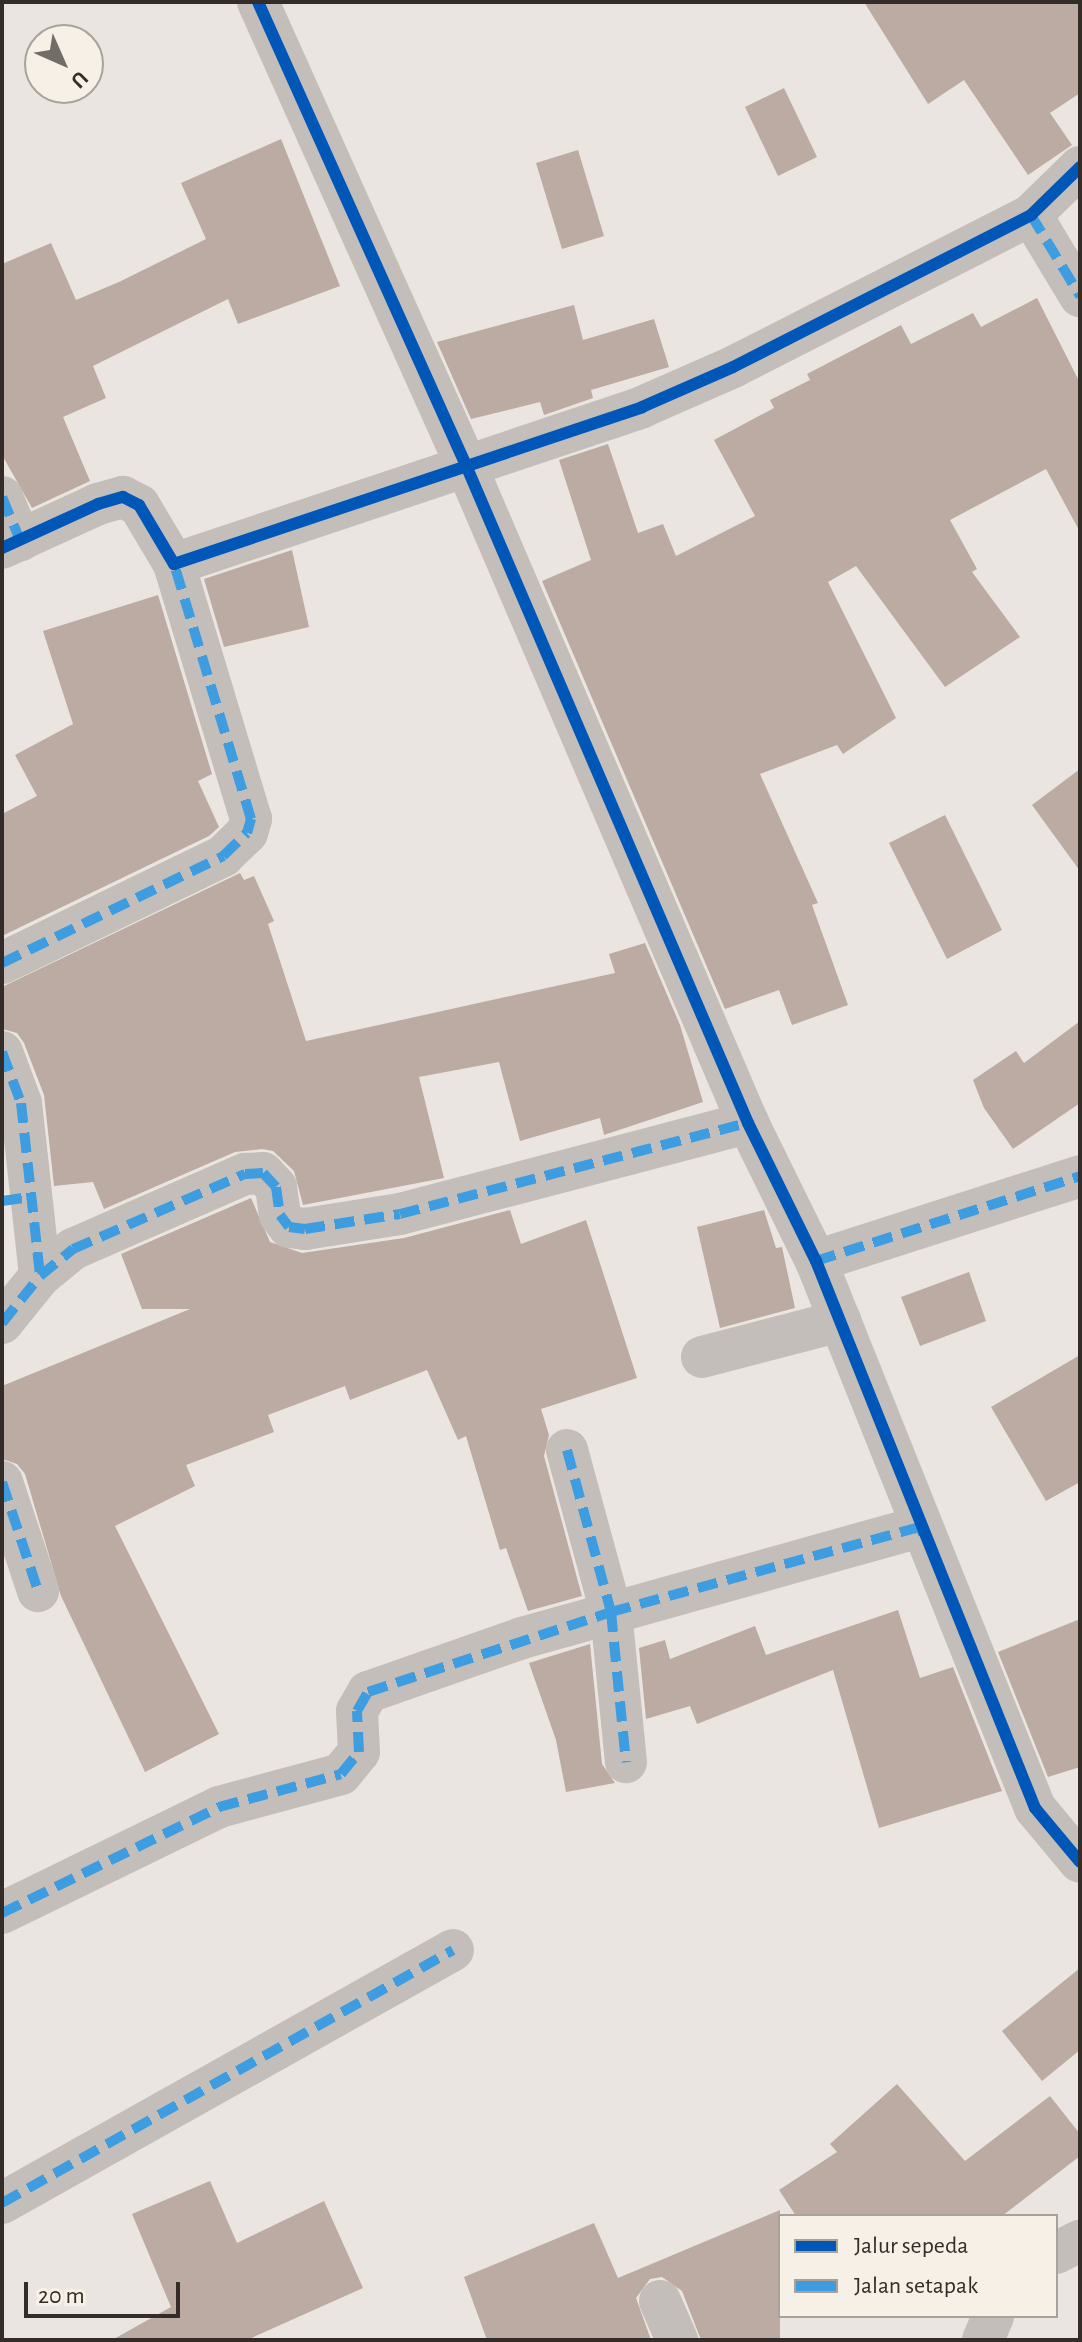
<!DOCTYPE html>
<style>
body{margin:0}
#map{position:relative;width:1082px;height:2342px;overflow:hidden;background:#eae5e0;font-family:"Alegreya Sans",sans-serif}
div>[style]{position:absolute}
.building>*{inset:0;background:#bcaba3}
.minor>*{height:42px;margin:-21px;padding:0 21px;transform-origin:21px;border-radius:21px;background:#c3beb9}
.quiet>*{height:10px;margin-top:-5px;transform-origin:0;background:repeating-linear-gradient(90deg,#3e9ce0 0 20px,transparent 0 30px)}
.cycleway>*{height:12px;margin:-6px;padding:0 6px;transform-origin:6px;border-radius:6px;background:#0057b8}
span{translate:-50% -50%;white-space:nowrap;text-align:center;line-height:1.15;-webkit-text-stroke:7px #f7f0e7;paint-order:stroke}
.frame{position:absolute;inset:0;border:4px solid #332c28;pointer-events:none}
.legend{position:absolute;left:778px;top:2214px;width:280px;height:104px;box-sizing:border-box;background:#f7f0e7;border:2px solid #a9a29b;margin:0;padding:10px 14px;list-style:none;font-size:24px;color:#332c28}
.legend li{display:flex;align-items:center;gap:16px;height:40px}
.legend b{width:40px;border:2px solid #a9a29b}
.north{position:absolute;left:24px;top:24px;width:80px;height:80px;box-sizing:border-box;background:#f7f0e7;border:2px solid #a9a29b;border-radius:50%;rotate:135deg;font-size:22px;font-weight:700;line-height:32px;text-align:center;color:#332c28}
.north::after{content:'';display:block;margin:auto;width:28px;height:36px;background:#736d68;clip-path:polygon(50% 0,100% 100%,50% 72%,0 100%)}
.scale{position:absolute;left:24px;top:2282px;width:156px;height:36px;box-sizing:border-box;border:4px solid #332c28;border-top:0;padding-left:10px;font-size:24px;line-height:28px;white-space:nowrap;color:#332c28;-webkit-text-stroke:6px #f7f0e7;paint-order:stroke}
</style>
<div id="map">
<div class="building">
<div style="clip-path:polygon(864px 2px,1080px 2px,1080px 93px,1050px 113px,1072px 145px,1028px 175px,964px 80px,928px 104px)"></div>
<div style="clip-path:polygon(784px 88px,817px 157px,778px 176px,745px 107px)"></div>
<div style="clip-path:polygon(281px 139px,340px 286px,238px 324px,228px 299px,93px 366px,106px 398px,63px 417px,90px 481px,32px 508px,2px 455px,2px 264px,51px 243px,76px 300px,119px 282px,206px 239px,181px 183px)"></div>
<div style="clip-path:polygon(578px 150px,604px 236px,562px 249px,536px 163px)"></div>
<div style="clip-path:polygon(1037px 298px,1080px 383px,1080px 532px,1046px 469px,950px 520px,977px 569px,972px 572px,1020px 637px,945px 687px,856px 566px,828px 582px,896px 718px,843px 754px,837px 745px,760px 774px,818px 903px,812px 905px,848px 1005px,792px 1025px,779px 990px,725px 1009px,542px 581px,591px 560px,559px 460px,608px 444px,638px 533px,663px 524px,676px 556px,755px 516px,714px 440px,774px 408px,770px 400px,810px 380px,807px 374px,901px 325px,911px 344px,973px 313px,981px 327px)"></div>
<div style="clip-path:polygon(574px 305px,583px 340px,654px 319px,669px 367px,591px 390px,593px 398px,544px 415px,540px 402px,471px 419px,437px 342px)"></div>
<div style="clip-path:polygon(292px 550px,309px 627px,224px 647px,204px 579px)"></div>
<div style="clip-path:polygon(158px 595px,212px 774px,198px 781px,219px 827px,209px 836px,2px 936px,2px 814px,37px 796px,15px 755px,73px 724px,43px 631px)"></div>
<div style="clip-path:polygon(1080px 769px,1080px 871px,1032px 805px)"></div>
<div style="clip-path:polygon(945px 815px,1002px 930px,947px 959px,889px 843px)"></div>
<div style="clip-path:polygon(240px 873px,244px 880px,254px 876px,274px 921px,268px 924px,306px 1041px,615px 973px,609px 954px,645px 943px,680px 1025px,703px 1102px,604px 1135px,600px 1118px,520px 1141px,499px 1062px,419px 1077px,444px 1178px,303px 1205px,294px 1171px,273px 1151px,262px 1149px,235px 1152px,104px 1209px,93px 1182px,54px 1186px,44px 1095px,24px 1043px,17px 1033px,2px 1029px,2px 987px)"></div>
<div style="clip-path:polygon(1080px 1021px,1080px 1103px,1013px 1149px,984px 1108px,973px 1080px,1016px 1051px,1024px 1063px)"></div>
<div style="clip-path:polygon(251px 1198px,270px 1242px,302px 1253px,404px 1238px,510px 1210px,521px 1244px,586px 1220px,637px 1378px,541px 1409px,549px 1435px,544px 1456px,582px 1596px,528px 1611px,506px 1548px,500px 1550px,466px 1436px,458px 1440px,427px 1370px,350px 1400px,345px 1386px,268px 1415px,274px 1432px,186px 1465px,195px 1486px,115px 1526px,219px 1734px,145px 1772px,61px 1596px,25px 1474px,17px 1464px,2px 1459px,2px 1386px,190px 1309px,142px 1309px,121px 1254px)"></div>
<div style="clip-path:polygon(764px 1210px,776px 1248px,782px 1247px,795px 1308px,720px 1328px,697px 1227px)"></div>
<div style="clip-path:polygon(969px 1272px,986px 1321px,920px 1346px,901px 1297px)"></div>
<div style="clip-path:polygon(1080px 1355px,1080px 1482px,1046px 1501px,991px 1407px)"></div>
<div style="clip-path:polygon(898px 1610px,920px 1678px,953px 1667px,1002px 1791px,879px 1828px,833px 1670px,697px 1724px,690px 1706px,646px 1719px,639px 1648px,665px 1640px,670px 1659px,755px 1626px,766px 1655px)"></div>
<div style="clip-path:polygon(1080px 1619px,1080px 1767px,1048px 1777px,998px 1652px)"></div>
<div style="clip-path:polygon(590px 1644px,602px 1764px,615px 1783px,566px 1792px,556px 1740px,529px 1663px)"></div>
<div style="clip-path:polygon(1080px 1968px,1080px 2050px,1042px 2081px,1002px 2031px)"></div>
<div style="clip-path:polygon(897px 2084px,965px 2161px,1050px 2096px,1080px 2134px,1080px 2156px,1002px 2216px,796px 2216px,779px 2190px,837px 2152px,830px 2144px)"></div>
<div style="clip-path:polygon(210px 2181px,237px 2243px,324px 2201px,363px 2288px,247px 2340px,112px 2340px,171px 2307px,132px 2214px)"></div>
<div style="clip-path:polygon(780px 2210px,780px 2340px,701px 2340px,682px 2291px,662px 2277px,650px 2279px,636px 2298px,651px 2340px,487px 2340px,464px 2277px,594px 2223px,618px 2278px)"></div>
</div>
<div class="minor">
<div style="left:258px;top:2px;width:505px;rotate:65.82deg"></div>
<div style="left:465px;top:463px;width:718px;rotate:66.79deg"></div>
<div style="left:748px;top:1123px;width:154px;rotate:63.8deg"></div>
<div style="left:816px;top:1261px;width:589px;rotate:68.18deg"></div>
<div style="left:1035px;top:1808px;width:70px;rotate:50.2deg"></div>
<div style="left:1031px;top:215px;width:95px;rotate:58.8deg"></div>
<div style="left:2px;top:497px;width:47px;rotate:67.3deg"></div>
<div style="left:2px;top:548px;width:106px;rotate:-24.6deg"></div>
<div style="left:98px;top:504px;width:26px;rotate:-16deg"></div>
<div style="left:123px;top:497px;width:18px;rotate:27deg"></div>
<div style="left:139px;top:505px;width:69px;rotate:59.3deg"></div>
<div style="left:174px;top:564px;width:494px;rotate:-18.5deg"></div>
<div style="left:642px;top:407px;width:99px;rotate:-23.7deg"></div>
<div style="left:733px;top:367px;width:335px;rotate:-27deg"></div>
<div style="left:1031px;top:215px;width:69px;rotate:-44.4deg"></div>
<div style="left:2px;top:963px;width:246px;rotate:-25.8deg"></div>
<div style="left:223px;top:856px;width:33px;rotate:-44deg"></div>
<div style="left:247px;top:833px;width:15px;rotate:-74deg"></div>
<div style="left:251px;top:819px;width:266px;rotate:-106.8deg"></div>
<div style="left:2px;top:1052px;width:54px;rotate:69.6deg"></div>
<div style="left:21px;top:1103px;width:174px;rotate:83.7deg"></div>
<div style="left:816px;top:1261px;width:277px;rotate:-17.8deg"></div>
<div style="left:2px;top:1323px;width:60px;rotate:-51deg"></div>
<div style="left:40px;top:1276px;width:43px;rotate:-39.3deg"></div>
<div style="left:73px;top:1249px;width:188px;rotate:-23.6deg"></div>
<div style="left:245px;top:1174px;width:18px;rotate:-3deg"></div>
<div style="left:263px;top:1173px;width:19px;rotate:47deg"></div>
<div style="left:276px;top:1187px;width:28px;rotate:82deg"></div>
<div style="left:280px;top:1215px;width:15px;rotate:53deg"></div>
<div style="left:289px;top:1227px;width:16px;rotate:7deg"></div>
<div style="left:305px;top:1229px;width:96px;rotate:-9deg"></div>
<div style="left:400px;top:1214px;width:360px;rotate:-14.7deg"></div>
<div style="left:702px;top:1357px;width:143px;rotate:-14.6deg"></div>
<div style="left:567px;top:1450px;width:168px;rotate:74.8deg"></div>
<div style="left:611px;top:1612px;width:151px;rotate:84.3deg"></div>
<div style="left:2px;top:1482px;width:115px;rotate:71.7deg"></div>
<div style="left:2px;top:1913px;width:242px;rotate:-26deg"></div>
<div style="left:219px;top:1807px;width:126px;rotate:-15.1deg"></div>
<div style="left:341px;top:1774px;width:28px;rotate:-51deg"></div>
<div style="left:359px;top:1752px;width:41px;rotate:-92.8deg"></div>
<div style="left:357px;top:1711px;width:22px;rotate:-60deg"></div>
<div style="left:368px;top:1692px;width:163px;rotate:-19.3deg"></div>
<div style="left:522px;top:1638px;width:413px;rotate:-15.6deg"></div>
<div style="left:2px;top:2203px;width:517px;rotate:-29.29deg"></div>
<div style="left:1056px;top:2253px;width:27px;rotate:-27deg"></div>
<div style="left:660px;top:2301px;width:43px;rotate:66.4deg"></div>
<div style="left:983px;top:2340px;width:26px;rotate:-67deg"></div>
</div>
<div class="quiet">
<div style="left:1031px;top:215px;width:95px;rotate:58.8deg"></div>
<div style="left:2px;top:497px;width:47px;rotate:67.3deg"></div>
<div style="left:2px;top:963px;width:246px;rotate:-25.8deg"></div>
<div style="left:223px;top:856px;width:33px;rotate:-44deg"></div>
<div style="left:247px;top:833px;width:15px;rotate:-74deg"></div>
<div style="left:251px;top:819px;width:266px;rotate:-106.8deg"></div>
<div style="left:2px;top:1052px;width:54px;rotate:69.6deg"></div>
<div style="left:21px;top:1103px;width:174px;rotate:83.7deg"></div>
<div style="left:2px;top:1201px;width:30px;rotate:-8deg"></div>
<div style="left:816px;top:1261px;width:277px;rotate:-17.8deg"></div>
<div style="left:2px;top:1323px;width:60px;rotate:-51deg"></div>
<div style="left:40px;top:1276px;width:43px;rotate:-39.3deg"></div>
<div style="left:73px;top:1249px;width:188px;rotate:-23.6deg"></div>
<div style="left:245px;top:1174px;width:18px;rotate:-3deg"></div>
<div style="left:263px;top:1173px;width:19px;rotate:47deg"></div>
<div style="left:276px;top:1187px;width:28px;rotate:82deg"></div>
<div style="left:280px;top:1215px;width:15px;rotate:53deg"></div>
<div style="left:289px;top:1227px;width:16px;rotate:7deg"></div>
<div style="left:305px;top:1229px;width:96px;rotate:-9deg"></div>
<div style="left:400px;top:1214px;width:360px;rotate:-14.7deg"></div>
<div style="left:567px;top:1450px;width:168px;rotate:74.8deg"></div>
<div style="left:611px;top:1612px;width:151px;rotate:84.3deg"></div>
<div style="left:2px;top:1482px;width:115px;rotate:71.7deg"></div>
<div style="left:2px;top:1913px;width:242px;rotate:-26deg"></div>
<div style="left:219px;top:1807px;width:126px;rotate:-15.1deg"></div>
<div style="left:341px;top:1774px;width:28px;rotate:-51deg"></div>
<div style="left:359px;top:1752px;width:41px;rotate:-92.8deg"></div>
<div style="left:357px;top:1711px;width:22px;rotate:-60deg"></div>
<div style="left:368px;top:1692px;width:256px;rotate:-18.2deg"></div>
<div style="left:611px;top:1612px;width:320px;rotate:-15.4deg"></div>
<div style="left:920px;top:1527px;width:8px;rotate:67deg"></div>
<div style="left:2px;top:2203px;width:517px;rotate:-29.29deg"></div>
</div>
<div class="cycleway">
<div style="left:258px;top:2px;width:505px;rotate:65.82deg"></div>
<div style="left:465px;top:463px;width:718px;rotate:66.79deg"></div>
<div style="left:748px;top:1123px;width:154px;rotate:63.8deg"></div>
<div style="left:816px;top:1261px;width:589px;rotate:68.18deg"></div>
<div style="left:1035px;top:1808px;width:70px;rotate:50.2deg"></div>
<div style="left:2px;top:548px;width:106px;rotate:-24.6deg"></div>
<div style="left:98px;top:504px;width:26px;rotate:-16deg"></div>
<div style="left:123px;top:497px;width:18px;rotate:27deg"></div>
<div style="left:139px;top:505px;width:69px;rotate:59.3deg"></div>
<div style="left:174px;top:564px;width:494px;rotate:-18.5deg"></div>
<div style="left:642px;top:407px;width:99px;rotate:-23.7deg"></div>
<div style="left:733px;top:367px;width:335px;rotate:-27deg"></div>
<div style="left:1031px;top:215px;width:69px;rotate:-44.4deg"></div>
</div>
<div class="frame"></div>
<ul class="legend">
<li><b style="height:10px;background:#0057b8"></b>Jalur sepeda</li>
<li><b style="height:10px;background:#3e9ce0"></b>Jalan setapak</li>
</ul>
<div class="north">U</div>
<div class="scale">20 m</div>
</div>
